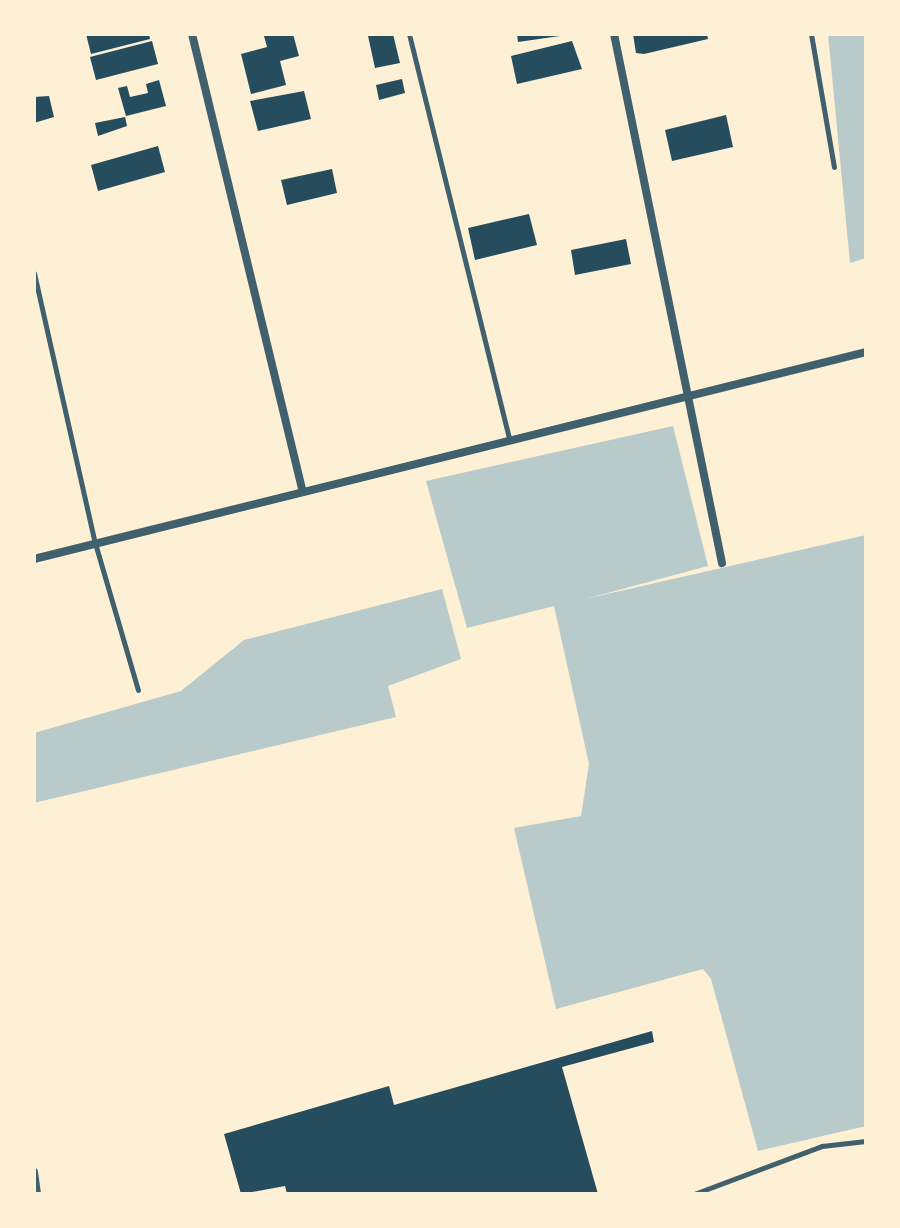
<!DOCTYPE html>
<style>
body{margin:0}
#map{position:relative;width:900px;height:1228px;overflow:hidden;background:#fdf0d5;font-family:"DM Sans",sans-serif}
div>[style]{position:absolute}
.green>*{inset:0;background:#b9caca}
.building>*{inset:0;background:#264d5e}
.service>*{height:5px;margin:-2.5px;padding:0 2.5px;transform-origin:2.5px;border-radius:2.5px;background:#3f606c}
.minor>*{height:8px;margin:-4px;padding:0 4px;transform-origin:4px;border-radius:4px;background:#3f606c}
span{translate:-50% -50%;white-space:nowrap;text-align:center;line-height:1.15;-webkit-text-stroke:7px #fdf0d5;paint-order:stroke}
.frame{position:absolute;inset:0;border:36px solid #fdf0d5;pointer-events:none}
</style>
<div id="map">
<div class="green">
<div style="clip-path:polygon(828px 34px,866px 34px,866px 258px,850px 263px)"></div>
<div style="clip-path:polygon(673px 426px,708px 566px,585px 599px,866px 535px,866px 1126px,758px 1151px,711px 979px,703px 969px,556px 1009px,514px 828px,581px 816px,589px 764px,554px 606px,467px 628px,426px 481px)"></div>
<div style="clip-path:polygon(442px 589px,461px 659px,388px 686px,396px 717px,34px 803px,34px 733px,181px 691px,244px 640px)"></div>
</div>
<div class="building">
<div style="clip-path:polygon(86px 34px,149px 34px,150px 39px,91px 54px)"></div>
<div style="clip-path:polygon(293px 34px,299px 56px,280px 61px,286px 85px,251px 94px,241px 54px,267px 47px,264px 36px)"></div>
<div style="clip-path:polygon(393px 34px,400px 63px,375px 68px,368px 36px)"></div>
<div style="clip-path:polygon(517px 34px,567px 34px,567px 35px,518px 42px)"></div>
<div style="clip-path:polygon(633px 34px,707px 34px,708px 39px,644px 54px,636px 53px)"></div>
<div style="clip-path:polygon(152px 41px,158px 64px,96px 80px,90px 57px)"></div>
<div style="clip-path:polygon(572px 41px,582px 69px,517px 84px,511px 56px)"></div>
<div style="clip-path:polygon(402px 79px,405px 93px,379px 100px,376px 85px)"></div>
<div style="clip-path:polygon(159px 80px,166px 106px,126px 116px,118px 88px,127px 86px,130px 97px,148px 93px,146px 84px)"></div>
<div style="clip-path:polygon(304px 91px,311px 119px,258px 131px,250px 101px)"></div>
<div style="clip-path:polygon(49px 96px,54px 117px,34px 123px,34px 97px)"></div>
<div style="clip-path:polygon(726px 115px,733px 147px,672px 161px,665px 130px)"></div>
<div style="clip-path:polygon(125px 117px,127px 126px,98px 136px,95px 123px)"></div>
<div style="clip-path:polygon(158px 146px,165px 172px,98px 191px,91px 165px)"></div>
<div style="clip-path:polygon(332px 169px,337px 193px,287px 205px,281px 180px)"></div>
<div style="clip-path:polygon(529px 214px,537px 245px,475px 260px,468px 228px)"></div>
<div style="clip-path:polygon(626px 239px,631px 264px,575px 275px,571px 250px)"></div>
<div style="clip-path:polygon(652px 1031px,654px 1042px,562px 1067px,598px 1194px,287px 1194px,285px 1186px,241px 1194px,224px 1134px,389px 1086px,394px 1105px)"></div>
</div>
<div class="service">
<div style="left:409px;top:34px;width:416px;rotate:76.1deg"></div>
<div style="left:811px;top:34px;width:135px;rotate:80.2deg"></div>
<div style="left:34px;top:273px;width:277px;rotate:77.3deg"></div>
<div style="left:95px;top:543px;width:153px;rotate:73.7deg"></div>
<div style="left:694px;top:1194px;width:137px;rotate:-20.6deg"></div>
<div style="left:822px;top:1146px;width:44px;rotate:-6.5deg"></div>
</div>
<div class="minor">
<div style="left:192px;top:34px;width:469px;rotate:76.4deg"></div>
<div style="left:614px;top:34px;width:540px;rotate:78.46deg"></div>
<div style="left:34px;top:559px;width:857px;rotate:-13.97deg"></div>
<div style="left:34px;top:1172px;width:22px;rotate:82deg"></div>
</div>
<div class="frame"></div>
</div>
